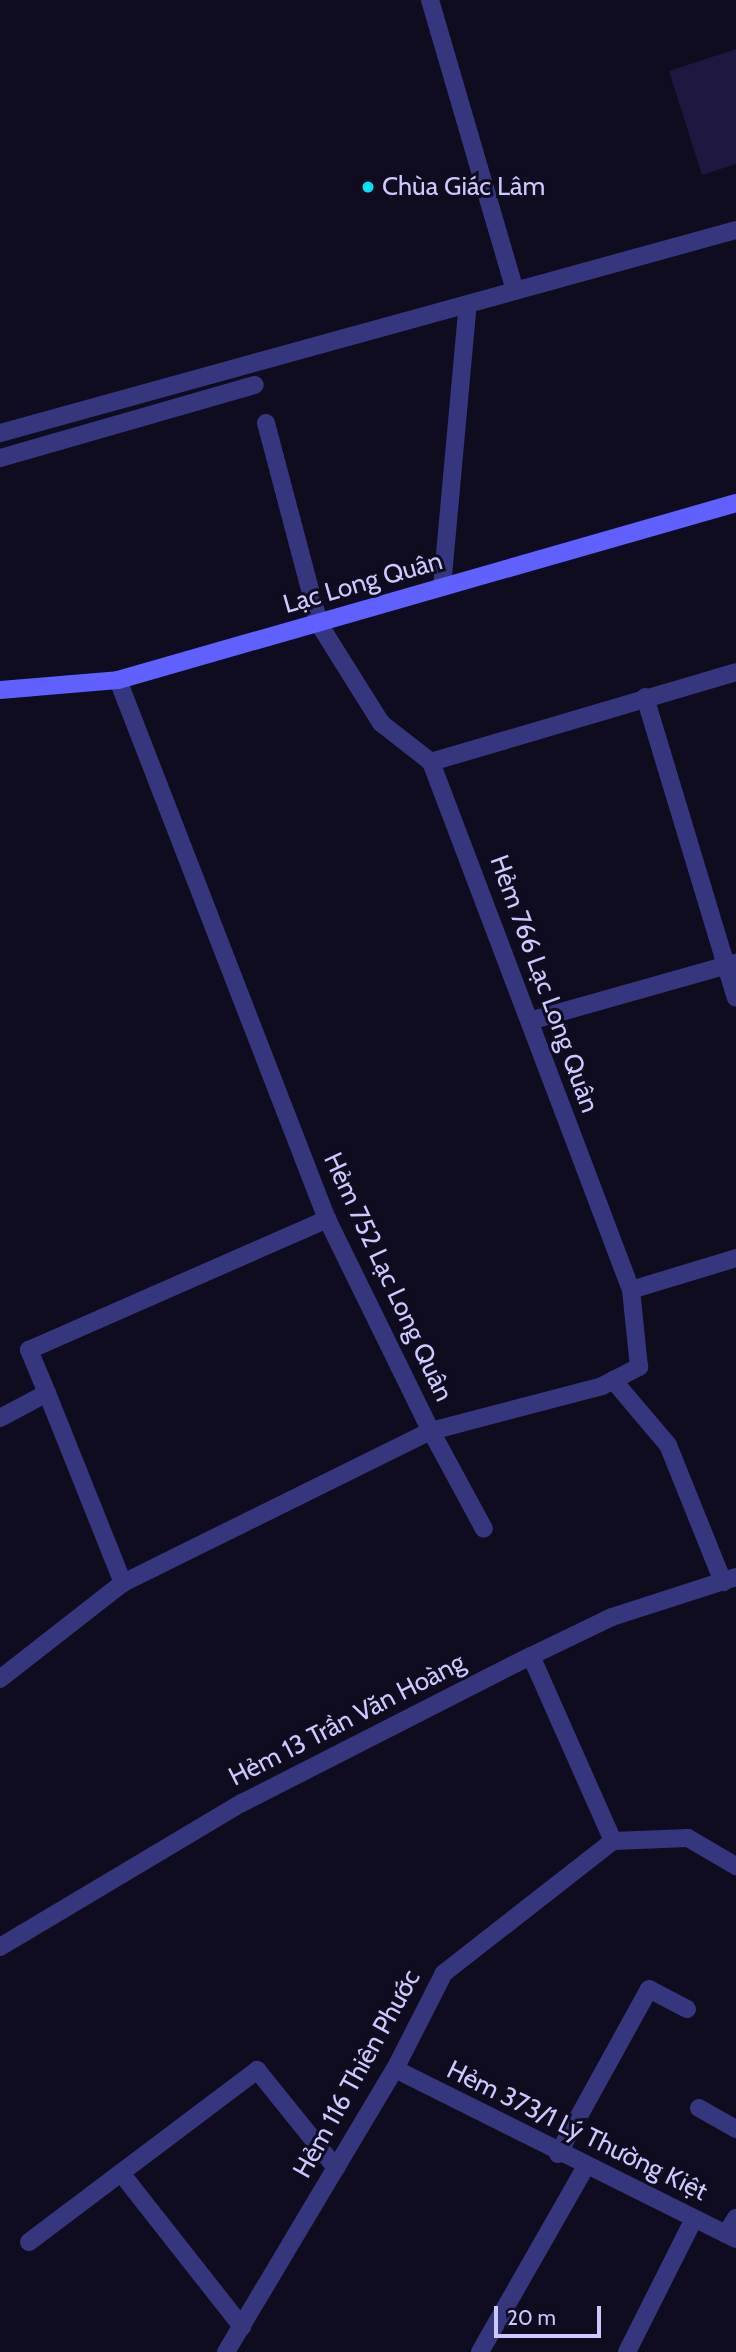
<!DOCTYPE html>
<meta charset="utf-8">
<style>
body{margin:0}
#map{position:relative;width:736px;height:2352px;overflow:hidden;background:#0e0c1e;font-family:Cabin,sans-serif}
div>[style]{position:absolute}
.building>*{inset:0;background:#1e173f}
.service>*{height:18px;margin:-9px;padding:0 9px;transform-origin:9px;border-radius:9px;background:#36367e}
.minor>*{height:18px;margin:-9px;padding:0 9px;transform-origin:9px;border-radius:9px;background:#36367e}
.secondary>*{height:18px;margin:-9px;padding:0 9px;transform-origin:9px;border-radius:9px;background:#5f60ff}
.dots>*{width:19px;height:19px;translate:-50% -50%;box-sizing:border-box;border:4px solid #0e0c1e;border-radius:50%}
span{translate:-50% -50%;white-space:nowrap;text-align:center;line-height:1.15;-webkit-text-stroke:6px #0e0c1e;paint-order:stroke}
.poi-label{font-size:26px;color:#cdc8ff}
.left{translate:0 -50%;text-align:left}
.street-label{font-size:26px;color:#cdc8ff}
.scale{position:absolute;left:494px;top:2306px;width:107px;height:32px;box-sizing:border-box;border:4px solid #cdc8ff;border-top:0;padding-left:9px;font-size:21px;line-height:24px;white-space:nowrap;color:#cdc8ff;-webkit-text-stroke:5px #0e0c1e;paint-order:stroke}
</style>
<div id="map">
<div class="building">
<div style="clip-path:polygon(736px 49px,736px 164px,702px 175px,669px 71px)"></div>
</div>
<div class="service">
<div style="left:430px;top:0;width:303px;rotate:73.7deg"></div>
<div style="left:266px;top:423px;width:208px;rotate:75.2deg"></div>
<div style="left:0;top:433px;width:763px;rotate:-15.42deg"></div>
<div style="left:0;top:458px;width:265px;rotate:-16deg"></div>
<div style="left:442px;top:587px;width:284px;rotate:-84.8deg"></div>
<div style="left:613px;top:1380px;width:85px;rotate:49.8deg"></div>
<div style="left:668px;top:1445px;width:148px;rotate:68.1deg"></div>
<div style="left:47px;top:1393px;width:205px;rotate:68.2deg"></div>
<div style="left:0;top:1418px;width:53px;rotate:-28deg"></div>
<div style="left:47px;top:1393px;width:47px;rotate:-112.7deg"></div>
<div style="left:29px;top:1350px;width:326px;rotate:-23.7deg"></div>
<div style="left:431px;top:1431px;width:111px;rotate:61.6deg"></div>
<div style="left:0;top:1679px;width:156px;rotate:-38deg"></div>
<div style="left:123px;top:1583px;width:343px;rotate:-26.3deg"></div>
<div style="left:431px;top:1431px;width:177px;rotate:-14.7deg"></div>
<div style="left:602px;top:1386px;width:42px;rotate:-27.2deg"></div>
<div style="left:639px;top:1367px;width:77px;rotate:-95.9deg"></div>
<div style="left:0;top:1947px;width:282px;rotate:-30.8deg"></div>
<div style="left:242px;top:1803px;width:324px;rotate:-27deg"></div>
<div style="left:531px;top:1656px;width:90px;rotate:-25.7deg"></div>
<div style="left:612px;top:1617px;width:130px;rotate:-17.9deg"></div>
<div style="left:699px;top:2108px;width:43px;rotate:29.6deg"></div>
<div style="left:558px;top:2154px;width:188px;rotate:-61.1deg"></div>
<div style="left:649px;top:1989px;width:43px;rotate:27.8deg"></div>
<div style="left:121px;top:2173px;width:196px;rotate:51.8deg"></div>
<div style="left:726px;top:2234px;width:19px;rotate:-58deg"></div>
<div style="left:29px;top:2242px;width:286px;rotate:-37deg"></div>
<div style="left:257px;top:2070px;width:126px;rotate:51.1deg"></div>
</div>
<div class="minor">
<div style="left:319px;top:624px;width:117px;rotate:57.9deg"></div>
<div style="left:381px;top:723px;width:63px;rotate:38deg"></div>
<div style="left:431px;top:762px;width:565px;rotate:69.25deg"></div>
<div style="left:631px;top:1290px;width:110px;rotate:-16.9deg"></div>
<div style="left:118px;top:680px;width:578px;rotate:68.81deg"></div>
<div style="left:327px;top:1219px;width:236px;rotate:63.9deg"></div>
<div style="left:645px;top:697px;width:314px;rotate:73.2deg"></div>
<div style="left:431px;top:762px;width:318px;rotate:-16.4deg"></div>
<div style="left:533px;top:1020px;width:210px;rotate:-15.8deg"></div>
<div style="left:531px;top:1656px;width:202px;rotate:66.1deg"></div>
<div style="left:395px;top:2069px;width:381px;rotate:26.5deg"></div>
<div style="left:226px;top:2352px;width:330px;rotate:-59.2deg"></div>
<div style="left:395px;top:2069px;width:108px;rotate:-63deg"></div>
<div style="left:444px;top:1973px;width:214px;rotate:-38deg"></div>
<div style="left:613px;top:1841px;width:75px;rotate:-2.3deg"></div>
<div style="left:688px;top:1838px;width:56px;rotate:30.3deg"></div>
<div style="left:480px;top:2352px;width:212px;rotate:-60.3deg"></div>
<div style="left:627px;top:2352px;width:149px;rotate:-63.3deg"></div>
</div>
<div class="secondary">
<div style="left:0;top:690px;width:118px;rotate:-4.8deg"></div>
<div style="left:118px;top:680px;width:643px;rotate:-15.98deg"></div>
</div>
<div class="dots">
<div style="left:368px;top:187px;background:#00e3f3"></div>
</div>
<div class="poi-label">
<span class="left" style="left:382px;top:187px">Chùa Giác Lâm</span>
</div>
<div class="street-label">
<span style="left:363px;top:583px;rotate:-16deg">Lạc Long Quân</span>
<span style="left:544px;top:984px;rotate:70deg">Hẻm 766 Lạc Long Quân</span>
<span style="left:388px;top:1277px;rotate:65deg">Hẻm 752 Lạc Long Quân</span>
<span style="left:347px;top:1720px;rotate:-27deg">Hẻm 13 Trần Văn Hoàng</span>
<span style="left:357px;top:2074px;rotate:-61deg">Hẻm 116 Thiên Phước</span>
<span style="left:577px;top:2131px;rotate:26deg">Hẻm 373/1 Lý Thường Kiệt</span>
</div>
<div class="scale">20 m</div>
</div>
